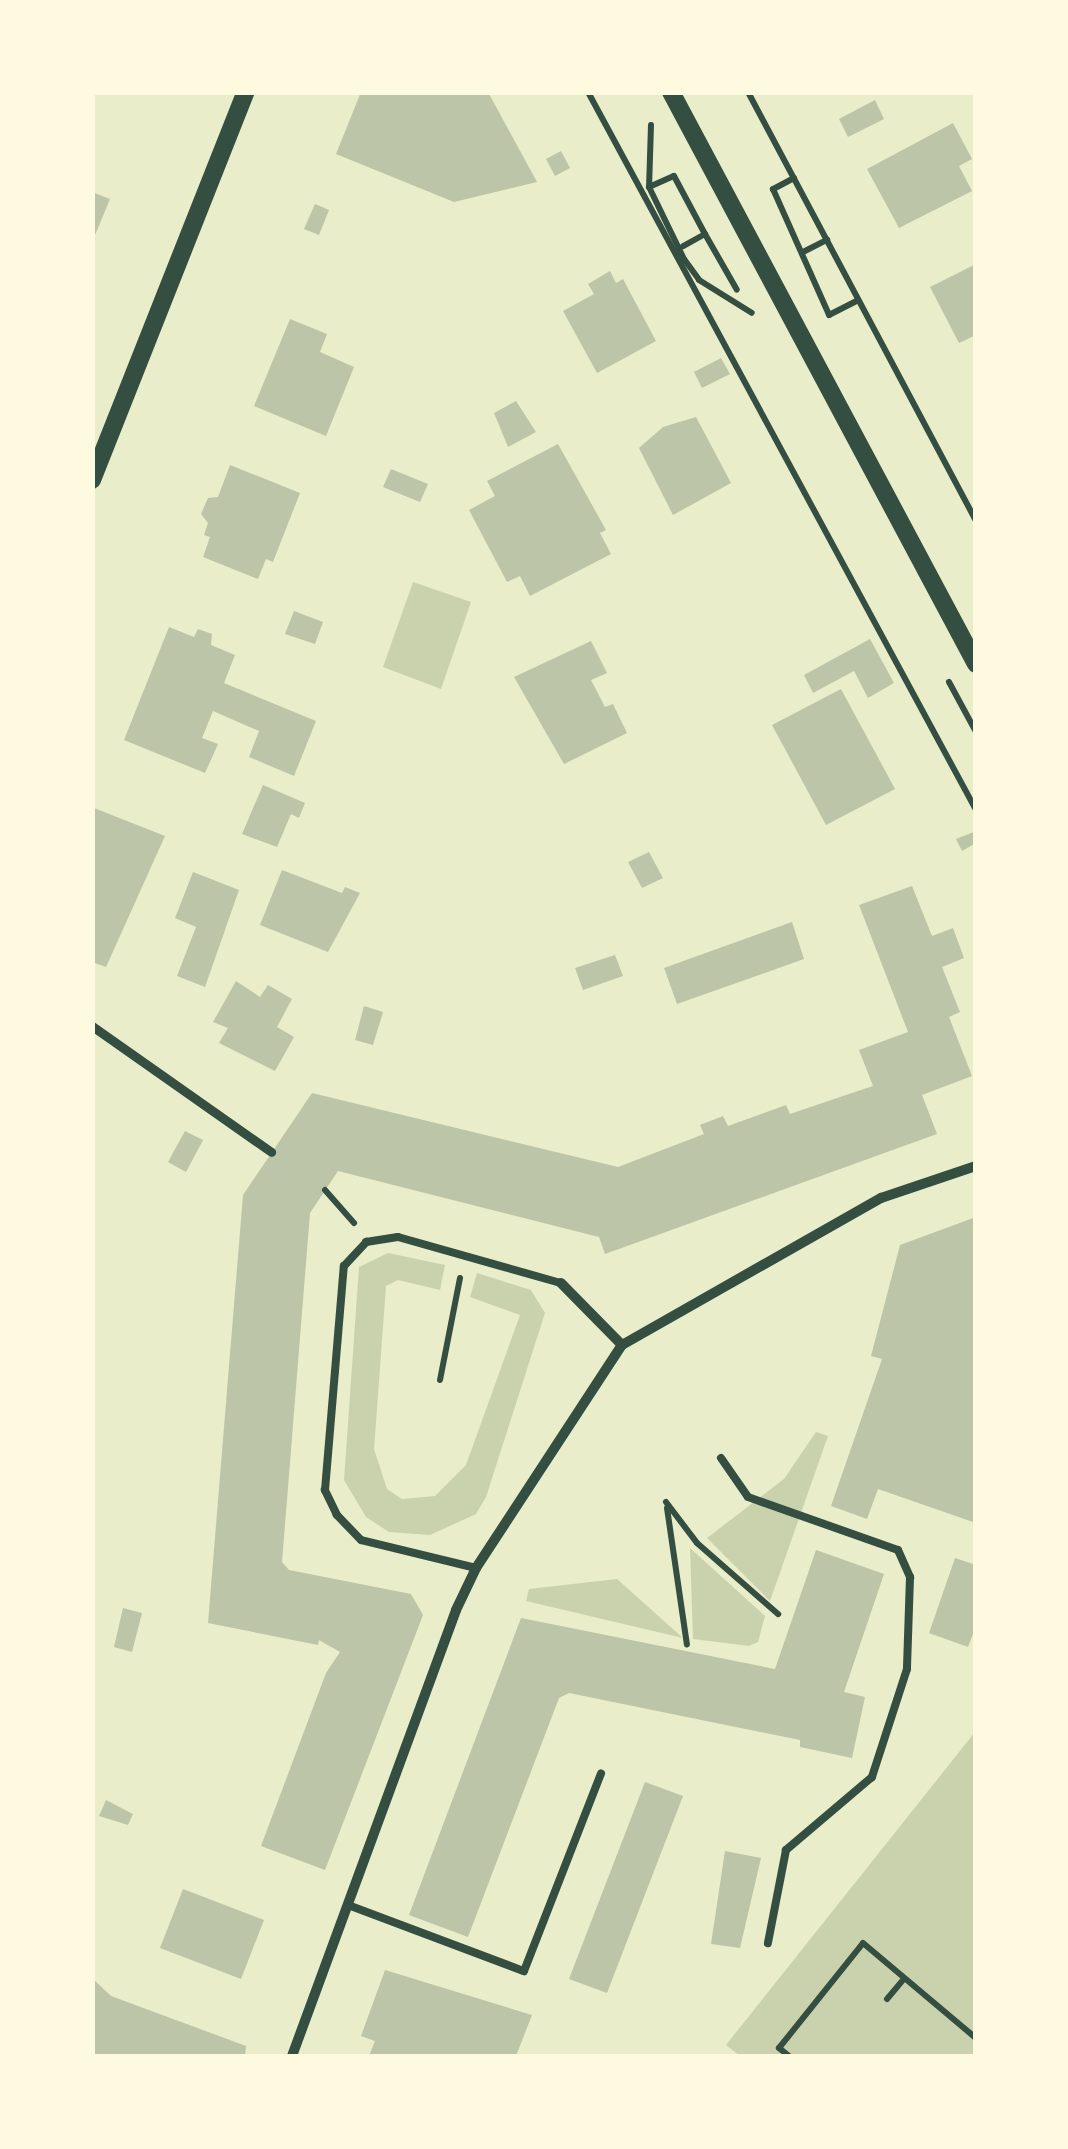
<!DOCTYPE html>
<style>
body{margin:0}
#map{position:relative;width:1068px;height:2149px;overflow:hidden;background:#e9edc9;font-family:"Roboto Serif",serif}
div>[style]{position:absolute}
.green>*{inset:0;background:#cad2ad}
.building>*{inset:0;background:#bcc5a7}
.path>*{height:6px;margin:-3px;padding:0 3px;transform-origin:3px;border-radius:3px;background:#344e41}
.service>*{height:8px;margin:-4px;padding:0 4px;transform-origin:4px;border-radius:4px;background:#344e41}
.pedestrian>*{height:9px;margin:-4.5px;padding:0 4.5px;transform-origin:4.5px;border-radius:4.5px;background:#344e41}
.minor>*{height:10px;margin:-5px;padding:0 5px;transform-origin:5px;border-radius:5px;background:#344e41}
.tertiary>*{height:18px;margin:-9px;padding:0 9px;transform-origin:9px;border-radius:9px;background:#344e41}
span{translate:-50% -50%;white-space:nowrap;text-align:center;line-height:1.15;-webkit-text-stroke:10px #fefae0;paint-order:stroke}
.frame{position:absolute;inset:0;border:95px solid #fefae0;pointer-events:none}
</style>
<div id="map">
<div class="green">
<div style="clip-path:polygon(413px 582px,471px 602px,441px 689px,383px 667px)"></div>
<div style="clip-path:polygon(388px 1253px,445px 1265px,440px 1290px,398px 1280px,386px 1286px,374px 1449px,387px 1489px,402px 1499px,435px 1496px,466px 1465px,520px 1315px,470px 1297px,477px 1273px,531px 1290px,545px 1313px,486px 1497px,476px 1514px,430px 1535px,389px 1532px,366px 1517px,344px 1480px,359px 1267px)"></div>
<div style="clip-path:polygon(816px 1432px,828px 1436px,770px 1601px,707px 1538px,784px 1479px)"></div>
<div style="clip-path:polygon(690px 1548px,765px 1616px,758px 1642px,749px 1646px,693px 1639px)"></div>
<div style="clip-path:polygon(617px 1579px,683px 1638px,526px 1601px,529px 1589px)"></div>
<div style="clip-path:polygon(975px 1732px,975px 2056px,740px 2056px,726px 2045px)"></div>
</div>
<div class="building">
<div style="clip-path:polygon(361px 92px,488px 92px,537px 182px,454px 202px,336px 154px)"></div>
<div style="clip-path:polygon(875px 100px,884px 119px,848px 137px,839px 119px)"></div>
<div style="clip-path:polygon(953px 123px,972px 159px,959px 166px,972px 191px,899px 228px,867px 169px)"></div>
<div style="clip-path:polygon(561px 151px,570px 168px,555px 176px,546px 159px)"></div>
<div style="clip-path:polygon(92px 192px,110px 199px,93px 240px,92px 240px)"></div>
<div style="clip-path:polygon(315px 204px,329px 210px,319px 235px,304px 229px)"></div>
<div style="clip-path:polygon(976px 264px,976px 335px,959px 343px,930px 287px)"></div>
<div style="clip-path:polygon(610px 271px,616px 283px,623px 279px,656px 341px,597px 373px,563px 311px,594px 294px,588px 284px)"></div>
<div style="clip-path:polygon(290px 319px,327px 334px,320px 352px,354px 367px,326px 436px,254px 406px)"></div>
<div style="clip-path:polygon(721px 358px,730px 374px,702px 388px,694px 372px)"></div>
<div style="clip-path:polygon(516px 401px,536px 432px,508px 447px,494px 413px)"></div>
<div style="clip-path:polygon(696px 417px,731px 483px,673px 515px,639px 448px,663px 427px)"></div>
<div style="clip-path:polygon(558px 444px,606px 530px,600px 533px,611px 554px,530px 596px,520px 576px,507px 582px,469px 510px,495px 496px,487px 481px)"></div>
<div style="clip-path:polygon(230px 465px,300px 493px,273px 562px,266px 559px,258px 579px,203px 557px,210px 537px,204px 535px,208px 523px,201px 514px,208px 498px,218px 497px)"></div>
<div style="clip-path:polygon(391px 469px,428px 484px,420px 502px,383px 487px)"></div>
<div style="clip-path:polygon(294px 611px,323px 622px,315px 644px,285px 634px)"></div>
<div style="clip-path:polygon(169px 627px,194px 637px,198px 629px,212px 634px,211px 645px,235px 655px,224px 683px,316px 721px,294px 776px,249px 757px,259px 731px,213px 711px,202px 738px,218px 744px,205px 773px,124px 740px)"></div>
<div style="clip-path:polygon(870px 639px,894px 683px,868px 698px,854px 671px,813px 693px,804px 675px)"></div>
<div style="clip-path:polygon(591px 641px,607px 673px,591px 680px,605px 707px,613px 704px,627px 733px,564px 764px,514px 677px)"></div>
<div style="clip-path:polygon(841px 689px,895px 789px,826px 825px,772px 725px)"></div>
<div style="clip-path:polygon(263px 785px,305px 803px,299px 818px,291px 814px,277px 847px,242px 834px)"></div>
<div style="clip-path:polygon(94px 808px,165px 836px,106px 967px,92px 962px)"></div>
<div style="clip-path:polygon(976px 831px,976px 843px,962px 851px,956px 839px)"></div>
<div style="clip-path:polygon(649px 852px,663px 878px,642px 888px,628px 862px)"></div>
<div style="clip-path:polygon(282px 870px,342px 893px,345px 887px,360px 893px,328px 952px,260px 925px)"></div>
<div style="clip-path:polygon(193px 872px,239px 890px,205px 987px,177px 976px,196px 927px,175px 918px)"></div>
<div style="clip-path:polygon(912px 886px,932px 936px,953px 928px,964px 958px,942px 967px,960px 1012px,949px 1017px,972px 1076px,922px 1095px,937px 1134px,605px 1254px,599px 1237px,338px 1171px,310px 1213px,282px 1562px,289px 1570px,411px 1594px,423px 1615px,325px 1870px,261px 1846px,326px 1673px,340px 1652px,319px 1640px,318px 1645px,208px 1623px,243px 1195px,312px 1093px,618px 1167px,704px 1134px,700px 1125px,723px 1116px,728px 1126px,786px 1105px,790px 1114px,852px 1093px,873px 1086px,859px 1050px,908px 1032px,859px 905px)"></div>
<div style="clip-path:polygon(792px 922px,804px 959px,677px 1004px,664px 968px)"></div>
<div style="clip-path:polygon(615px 955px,623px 976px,583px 990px,575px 968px)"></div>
<div style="clip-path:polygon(236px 981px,260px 997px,268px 985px,292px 999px,277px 1027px,294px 1037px,275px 1071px,219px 1043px,228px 1028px,213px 1022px)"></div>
<div style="clip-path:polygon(364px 1006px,383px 1012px,373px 1045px,355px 1040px)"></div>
<div style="clip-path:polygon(185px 1131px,203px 1140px,186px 1172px,168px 1162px)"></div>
<div style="clip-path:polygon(976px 1217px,976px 1523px,878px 1489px,867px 1519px,831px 1506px,882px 1359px,871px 1356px,900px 1245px)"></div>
<div style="clip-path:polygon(816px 1550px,884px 1574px,844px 1692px,865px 1697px,852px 1758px,800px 1747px,800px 1740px,569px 1693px,559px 1698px,468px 1937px,409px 1915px,521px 1618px,775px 1669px)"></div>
<div style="clip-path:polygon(955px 1558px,976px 1565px,976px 1626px,968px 1647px,929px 1633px)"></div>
<div style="clip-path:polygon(123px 1608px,142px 1613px,132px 1652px,114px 1647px)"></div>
<div style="clip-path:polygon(645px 1782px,683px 1796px,607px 1993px,569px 1979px)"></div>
<div style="clip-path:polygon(106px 1800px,133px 1814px,128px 1825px,99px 1816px)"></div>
<div style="clip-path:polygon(725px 1851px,761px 1858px,740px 1948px,711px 1944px)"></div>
<div style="clip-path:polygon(183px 1889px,264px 1920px,241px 1979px,160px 1948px)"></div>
<div style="clip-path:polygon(385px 1970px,532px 2015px,516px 2056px,369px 2056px,375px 2041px,361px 2036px)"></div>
<div style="clip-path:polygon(92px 1978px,111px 1996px,246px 2046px,245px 2056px,92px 2056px)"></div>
</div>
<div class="path">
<div style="left:588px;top:92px;width:816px;rotate:61.61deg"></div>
<div style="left:748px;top:92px;width:485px;rotate:62deg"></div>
<div style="left:651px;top:125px;width:62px;rotate:91.8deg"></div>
<div style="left:649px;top:187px;width:80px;rotate:64.1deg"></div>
<div style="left:684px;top:259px;width:26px;rotate:54deg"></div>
<div style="left:699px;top:280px;width:62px;rotate:31.9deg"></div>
<div style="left:794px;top:178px;width:24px;rotate:152deg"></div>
<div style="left:773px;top:189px;width:138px;rotate:66deg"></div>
<div style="left:829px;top:315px;width:33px;rotate:-27deg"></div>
<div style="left:649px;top:187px;width:27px;rotate:-24deg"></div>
<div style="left:674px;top:176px;width:66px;rotate:61.9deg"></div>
<div style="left:705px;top:234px;width:25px;rotate:151deg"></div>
<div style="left:705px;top:234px;width:64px;rotate:60.3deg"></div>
<div style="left:805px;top:251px;width:25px;rotate:-27deg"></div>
<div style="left:949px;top:682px;width:57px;rotate:61.6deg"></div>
<div style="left:325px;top:1190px;width:44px;rotate:48.7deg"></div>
<div style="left:440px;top:1380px;width:104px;rotate:-78.9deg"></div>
<div style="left:666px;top:1502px;width:51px;rotate:52.9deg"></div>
<div style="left:697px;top:1543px;width:108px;rotate:41.2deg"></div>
<div style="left:667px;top:1508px;width:138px;rotate:81.7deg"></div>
<div style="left:887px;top:1999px;width:26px;rotate:-50deg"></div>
<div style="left:789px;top:2056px;width:13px;rotate:-141deg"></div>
<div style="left:779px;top:2048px;width:134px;rotate:-51.3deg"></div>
<div style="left:863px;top:1943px;width:148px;rotate:40.1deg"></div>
</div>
<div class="service">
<div style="left:721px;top:1458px;width:47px;rotate:55.3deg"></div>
<div style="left:748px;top:1497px;width:159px;rotate:19.5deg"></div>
<div style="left:898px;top:1550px;width:30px;rotate:66deg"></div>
<div style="left:910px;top:1577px;width:92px;rotate:91.9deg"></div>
<div style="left:907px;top:1669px;width:114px;rotate:108deg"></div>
<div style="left:872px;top:1777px;width:113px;rotate:139.7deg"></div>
<div style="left:786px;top:1850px;width:95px;rotate:101deg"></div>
<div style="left:476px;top:1568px;width:118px;rotate:-166.3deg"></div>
<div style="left:361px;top:1540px;width:35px;rotate:-134deg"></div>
<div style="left:337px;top:1515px;width:28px;rotate:-116deg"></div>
<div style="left:325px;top:1490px;width:225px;rotate:-85.2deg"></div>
<div style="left:344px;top:1266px;width:33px;rotate:-47deg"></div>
<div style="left:366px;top:1242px;width:32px;rotate:-9deg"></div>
<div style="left:398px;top:1237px;width:169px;rotate:15.8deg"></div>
<div style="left:348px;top:1905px;width:188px;rotate:20.6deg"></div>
<div style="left:524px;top:1971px;width:212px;rotate:-68.7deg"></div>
</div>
<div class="pedestrian">
<div style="left:92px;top:1026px;width:219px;rotate:35.1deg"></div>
</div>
<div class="minor">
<div style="left:561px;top:1283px;width:87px;rotate:45.5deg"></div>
<div style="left:622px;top:1345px;width:298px;rotate:-29.6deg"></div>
<div style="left:881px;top:1198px;width:100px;rotate:-18.6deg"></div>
<div style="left:292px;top:2056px;width:475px;rotate:-69.8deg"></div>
<div style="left:456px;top:1610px;width:47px;rotate:-64.5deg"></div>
<div style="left:476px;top:1568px;width:267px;rotate:-56.8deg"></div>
</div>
<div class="tertiary">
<div style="left:671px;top:92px;width:648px;rotate:61.93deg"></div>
<div style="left:92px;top:480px;width:417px;rotate:-68.4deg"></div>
</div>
<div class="frame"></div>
</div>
